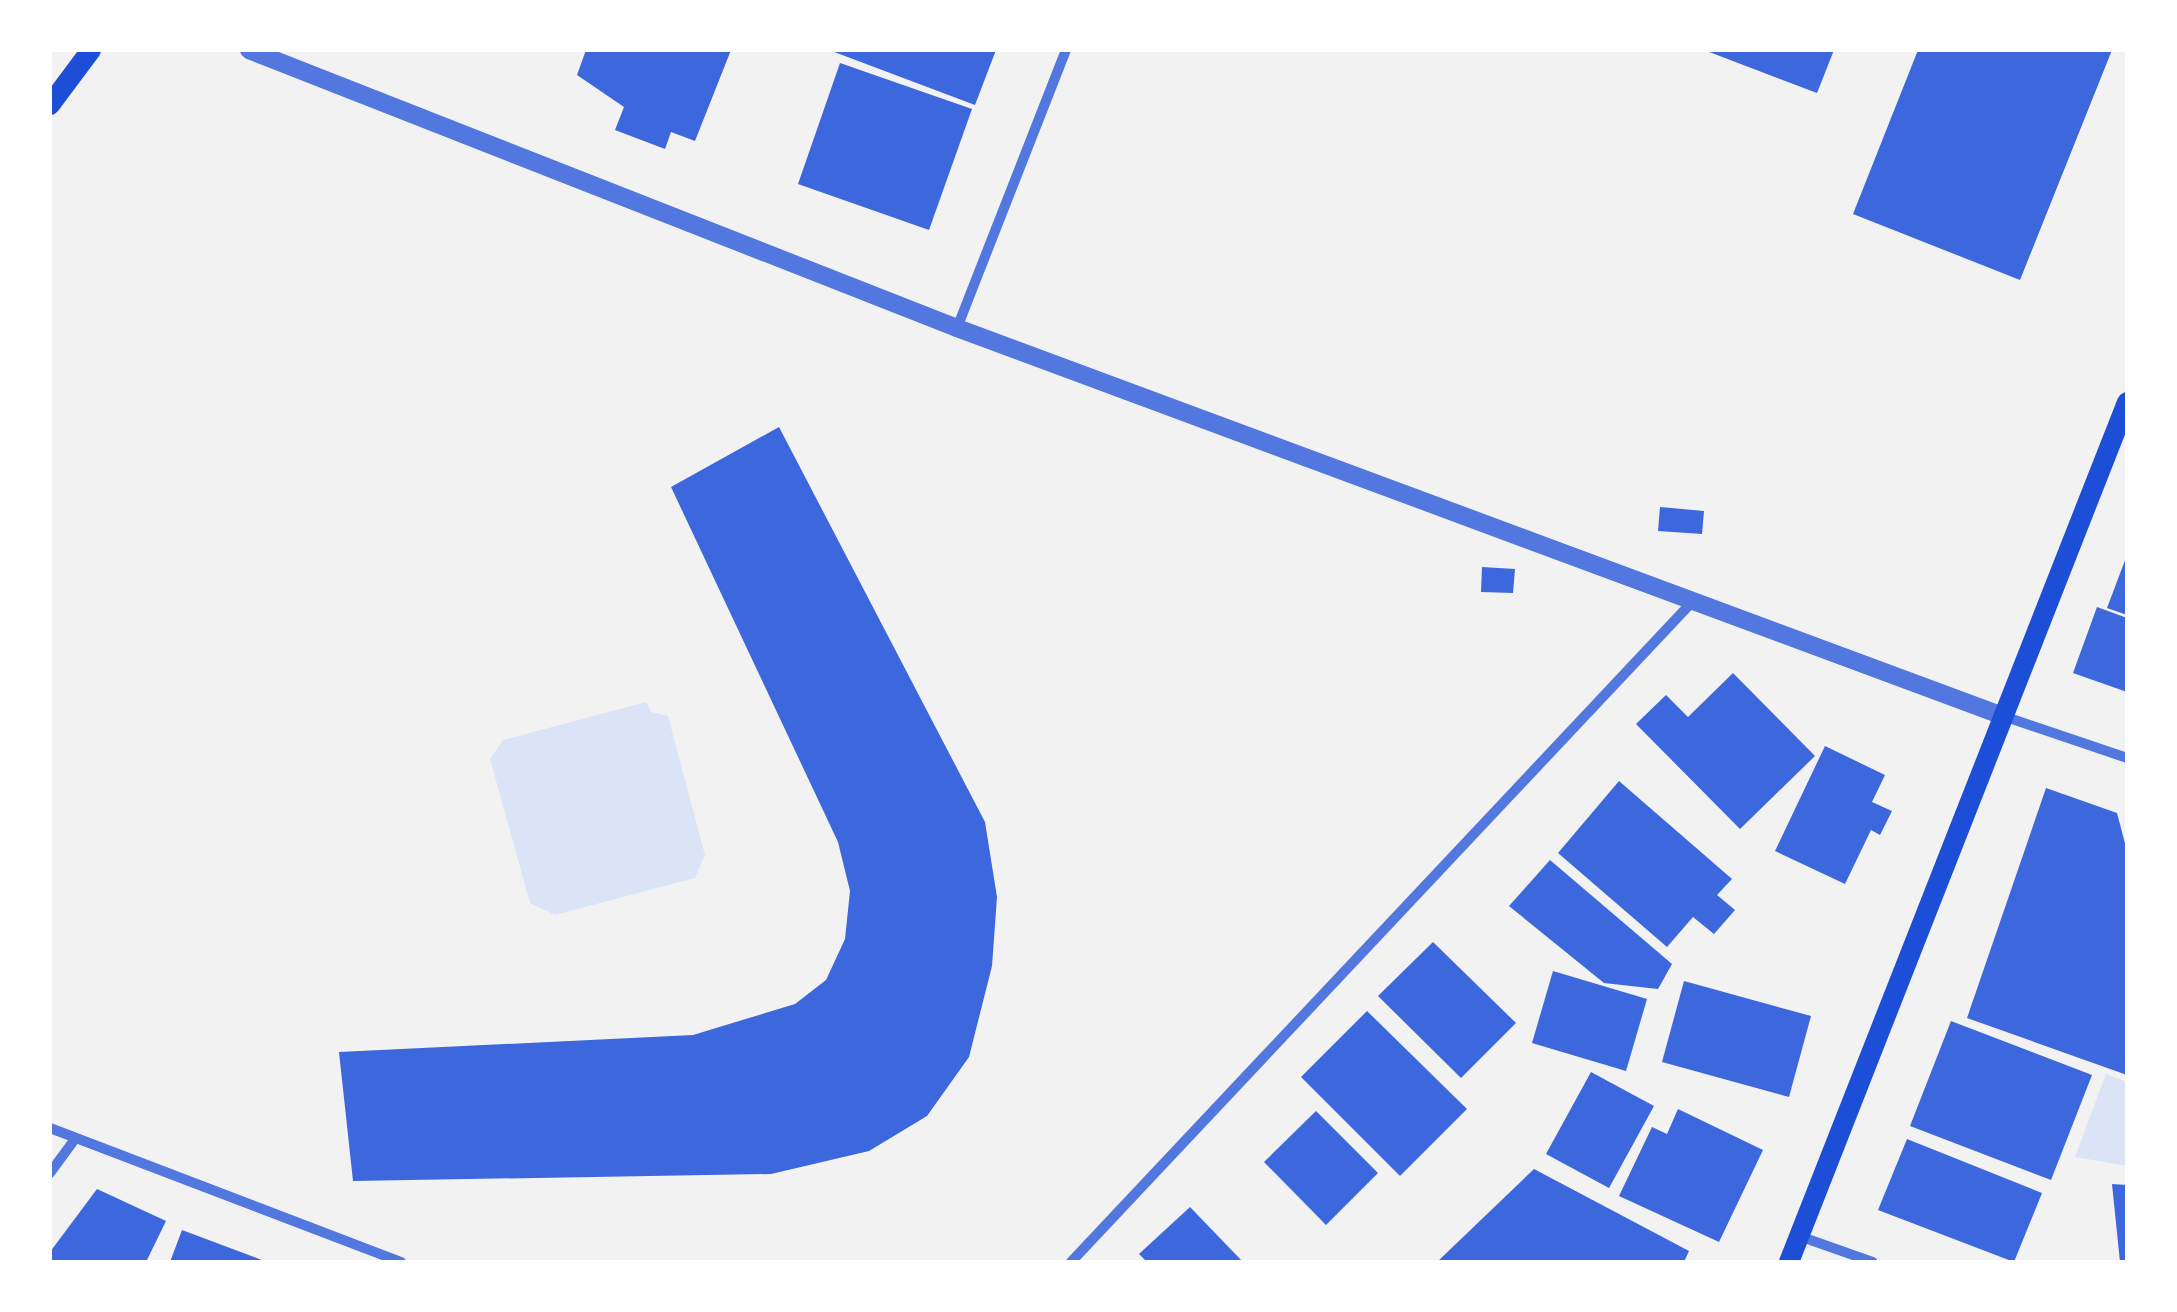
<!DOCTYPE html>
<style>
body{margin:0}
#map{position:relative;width:2177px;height:1312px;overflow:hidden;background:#f2f2f2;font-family:"Source Sans 3",sans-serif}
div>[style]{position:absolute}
.green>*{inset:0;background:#dbe4f7}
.building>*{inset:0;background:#3d67dc}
.minor>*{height:10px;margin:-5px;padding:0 5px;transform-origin:5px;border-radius:5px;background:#5277de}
.tertiary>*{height:18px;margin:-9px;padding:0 9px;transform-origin:9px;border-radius:9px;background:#5277de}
.secondary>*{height:20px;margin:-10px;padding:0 10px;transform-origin:10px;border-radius:10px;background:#1d4ed8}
span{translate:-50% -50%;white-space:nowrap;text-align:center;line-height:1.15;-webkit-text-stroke:10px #fff;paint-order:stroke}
.frame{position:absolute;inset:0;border:52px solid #fff;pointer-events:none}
</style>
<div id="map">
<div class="green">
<div style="clip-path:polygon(646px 702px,651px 712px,668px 716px,705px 855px,695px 878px,555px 915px,530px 903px,490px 759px,503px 740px)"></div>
<div style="clip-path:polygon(2106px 1074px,2127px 1082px,2127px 1166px,2075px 1157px)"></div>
</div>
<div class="building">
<div style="clip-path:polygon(586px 50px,731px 50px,695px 141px,671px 132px,665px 149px,615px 130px,624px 107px,577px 75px)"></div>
<div style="clip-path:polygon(829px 50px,996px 50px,975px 105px)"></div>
<div style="clip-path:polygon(1704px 50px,1834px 50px,1817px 93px)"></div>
<div style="clip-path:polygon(1918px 50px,2112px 50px,2020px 280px,1853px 214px)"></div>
<div style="clip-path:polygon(840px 63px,972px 109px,929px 230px,798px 184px)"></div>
<div style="clip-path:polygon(779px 427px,985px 822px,997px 897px,992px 966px,969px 1057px,927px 1116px,869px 1151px,771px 1174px,353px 1181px,339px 1052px,693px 1035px,795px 1004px,826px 980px,845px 939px,850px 891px,838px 842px,671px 487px)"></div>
<div style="clip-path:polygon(1660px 507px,1704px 511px,1702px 534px,1658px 531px)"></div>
<div style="clip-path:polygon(2127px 555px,2127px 615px,2107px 608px)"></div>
<div style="clip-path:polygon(1482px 567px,1515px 569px,1513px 593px,1481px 592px)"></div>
<div style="clip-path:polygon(2097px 607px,2127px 618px,2127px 692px,2073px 673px)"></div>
<div style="clip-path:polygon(1733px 673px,1815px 756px,1740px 829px,1636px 724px,1666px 695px,1688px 717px)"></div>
<div style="clip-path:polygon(1825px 746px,1885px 775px,1872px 802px,1892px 811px,1880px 835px,1871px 830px,1845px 884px,1775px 851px)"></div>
<div style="clip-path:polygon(1619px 781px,1732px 879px,1717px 895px,1735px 910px,1714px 934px,1693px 917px,1667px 947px,1558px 853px)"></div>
<div style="clip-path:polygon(2046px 788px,2117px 813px,2127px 851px,2127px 1075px,1967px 1018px)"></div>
<div style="clip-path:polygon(1550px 860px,1672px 964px,1658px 989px,1604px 983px,1509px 906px)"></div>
<div style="clip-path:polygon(1433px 942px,1516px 1023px,1461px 1078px,1378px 996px)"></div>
<div style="clip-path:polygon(1553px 971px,1647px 999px,1626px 1071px,1532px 1043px)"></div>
<div style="clip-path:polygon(1684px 981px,1811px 1016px,1789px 1097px,1662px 1062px)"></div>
<div style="clip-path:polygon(1367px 1011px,1467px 1109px,1400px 1176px,1301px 1077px)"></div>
<div style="clip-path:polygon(1951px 1021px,2092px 1075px,2051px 1180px,1910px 1126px)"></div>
<div style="clip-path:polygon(1591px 1072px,1654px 1106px,1609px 1188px,1546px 1154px)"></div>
<div style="clip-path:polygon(1678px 1109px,1763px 1150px,1719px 1242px,1619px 1196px,1652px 1127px,1667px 1134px)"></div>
<div style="clip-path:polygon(1316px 1111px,1378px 1173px,1326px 1225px,1264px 1162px)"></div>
<div style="clip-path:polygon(1907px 1139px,2042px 1193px,2014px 1262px,1878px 1210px)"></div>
<div style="clip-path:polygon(1534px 1169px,1689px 1251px,1684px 1262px,1437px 1262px)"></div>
<div style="clip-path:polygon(2112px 1184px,2127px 1185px,2127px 1262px,2120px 1262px)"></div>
<div style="clip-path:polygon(97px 1189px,166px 1221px,146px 1262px,50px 1262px,50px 1252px)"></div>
<div style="clip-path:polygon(1190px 1207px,1243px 1262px,1147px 1262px,1139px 1254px)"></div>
<div style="clip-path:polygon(182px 1230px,267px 1262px,170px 1262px)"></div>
</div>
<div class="minor">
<div style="left:957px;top:328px;width:299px;rotate:-68.6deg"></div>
<div style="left:2006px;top:717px;width:128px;rotate:18.7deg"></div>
<div style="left:50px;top:1128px;width:376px;rotate:20.9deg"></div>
<div style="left:50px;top:1173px;width:42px;rotate:-53.7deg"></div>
<div style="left:1799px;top:1236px;width:78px;rotate:19.4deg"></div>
<div style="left:1071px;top:1262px;width:908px;rotate:-46.74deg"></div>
</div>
<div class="tertiary">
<div style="left:249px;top:50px;width:761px;rotate:21.44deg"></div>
<div style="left:957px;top:328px;width:1119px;rotate:20.35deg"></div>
</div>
<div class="secondary">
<div style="left:50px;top:105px;width:69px;rotate:-53.3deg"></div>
<div style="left:1789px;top:1262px;width:924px;rotate:-68.54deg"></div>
</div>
<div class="frame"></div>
</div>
